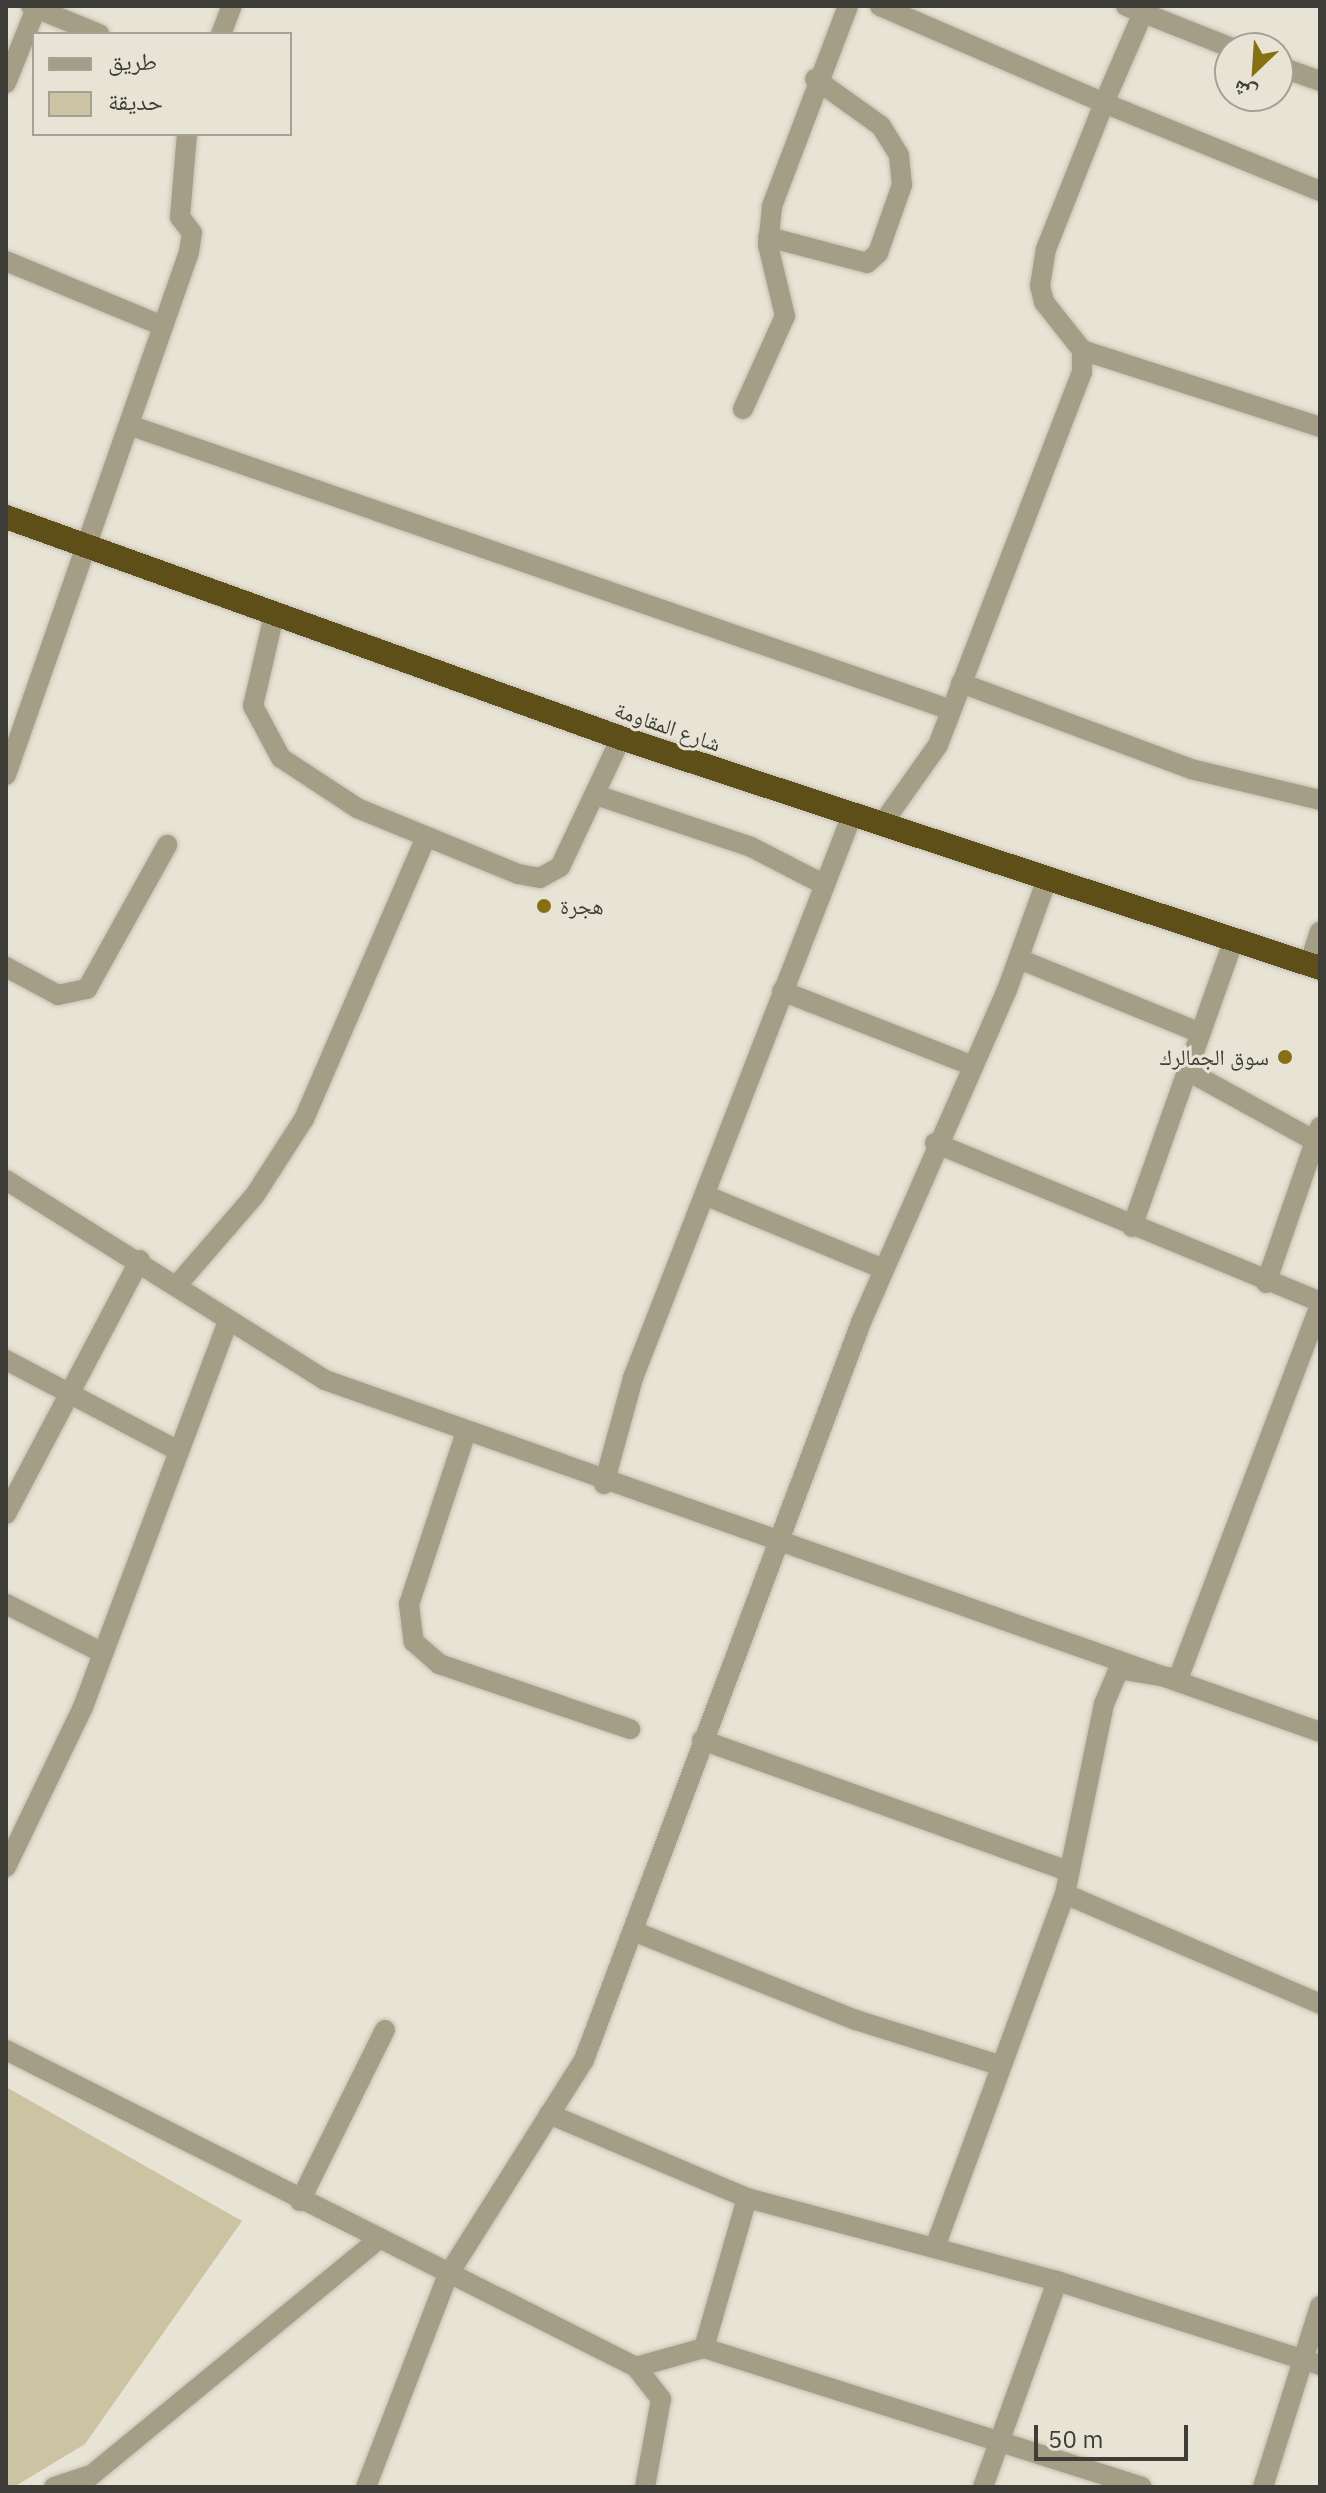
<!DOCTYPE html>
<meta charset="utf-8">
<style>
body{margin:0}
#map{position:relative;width:1326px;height:2493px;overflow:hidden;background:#e8e4d5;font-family:"IBM Plex Sans","Noto Naskh Arabic",sans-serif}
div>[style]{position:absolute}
.green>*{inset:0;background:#ccc3a2}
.roads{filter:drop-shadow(0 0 2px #c3bfb2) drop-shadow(0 0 2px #c3bfb2)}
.street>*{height:20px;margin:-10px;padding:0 10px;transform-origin:10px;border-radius:10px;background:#a49e86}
.highway>*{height:24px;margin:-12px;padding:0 12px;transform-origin:12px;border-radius:12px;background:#5d4f17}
.dots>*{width:22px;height:22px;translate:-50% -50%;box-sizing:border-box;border:4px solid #e8e4d5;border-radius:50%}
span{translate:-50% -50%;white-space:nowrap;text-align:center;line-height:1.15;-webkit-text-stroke:6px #e8e4d5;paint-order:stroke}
.street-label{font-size:22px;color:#3e3d37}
.poi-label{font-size:22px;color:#3e3d37}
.left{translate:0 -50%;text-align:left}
.right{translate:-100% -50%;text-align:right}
.frame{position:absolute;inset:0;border:8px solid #3e3d37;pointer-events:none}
.legend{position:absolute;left:32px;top:32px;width:260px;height:104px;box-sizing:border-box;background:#e8e4d5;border:2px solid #a4a196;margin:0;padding:10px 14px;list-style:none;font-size:24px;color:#3e3d37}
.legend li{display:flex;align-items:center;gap:16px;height:40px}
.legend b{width:40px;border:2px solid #a4a196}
.north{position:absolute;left:1214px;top:32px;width:80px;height:80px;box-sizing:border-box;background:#e8e4d5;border:2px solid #a4a196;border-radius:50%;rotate:205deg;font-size:22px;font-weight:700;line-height:32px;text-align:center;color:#3e3d37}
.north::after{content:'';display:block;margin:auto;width:28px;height:36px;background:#867112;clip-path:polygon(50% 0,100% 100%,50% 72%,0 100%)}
.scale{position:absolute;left:1034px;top:2425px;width:154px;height:36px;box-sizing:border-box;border:4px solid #3e3d37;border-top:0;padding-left:10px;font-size:24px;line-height:28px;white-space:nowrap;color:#3e3d37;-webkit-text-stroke:6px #e8e4d5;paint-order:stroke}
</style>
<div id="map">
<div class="green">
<div style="clip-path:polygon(6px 2087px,242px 2221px,85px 2444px,14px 2487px,6px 2487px)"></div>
</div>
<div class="roads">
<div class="street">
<div style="left:31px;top:6px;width:74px;rotate:22.4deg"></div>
<div style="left:880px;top:6px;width:244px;rotate:23.4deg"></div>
<div style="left:1104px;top:103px;width:106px;rotate:-66.6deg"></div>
<div style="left:1126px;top:6px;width:114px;rotate:21.6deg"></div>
<div style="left:221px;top:34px;width:30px;rotate:-69deg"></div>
<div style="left:1278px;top:66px;width:45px;rotate:19.7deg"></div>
<div style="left:6px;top:83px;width:83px;rotate:-68.1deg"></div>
<div style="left:768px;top:237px;width:102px;rotate:14.7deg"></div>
<div style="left:867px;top:263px;width:15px;rotate:-42deg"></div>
<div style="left:878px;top:253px;width:72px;rotate:-70.6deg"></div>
<div style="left:902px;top:185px;width:30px;rotate:-96deg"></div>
<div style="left:899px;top:155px;width:34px;rotate:-122deg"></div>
<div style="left:881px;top:126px;width:81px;rotate:-144.5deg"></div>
<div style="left:6px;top:261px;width:170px;rotate:22.5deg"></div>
<div style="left:1082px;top:350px;width:250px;rotate:17.9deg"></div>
<div style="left:743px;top:409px;width:102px;rotate:-65.7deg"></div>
<div style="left:785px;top:316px;width:73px;rotate:-103.5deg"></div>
<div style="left:768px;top:245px;width:39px;rotate:-84deg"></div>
<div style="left:772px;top:206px;width:214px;rotate:-69.2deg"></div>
<div style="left:129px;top:425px;width:870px;rotate:19.12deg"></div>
<div style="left:274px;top:615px;width:93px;rotate:103deg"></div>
<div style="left:253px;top:706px;width:59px;rotate:61.7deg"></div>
<div style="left:281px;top:758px;width:91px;rotate:33.3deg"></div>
<div style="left:357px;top:808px;width:174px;rotate:22.3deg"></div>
<div style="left:518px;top:874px;width:22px;rotate:10deg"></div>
<div style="left:540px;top:878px;width:23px;rotate:-29deg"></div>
<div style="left:560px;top:867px;width:143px;rotate:-64.7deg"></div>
<div style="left:961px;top:683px;width:246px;rotate:20.5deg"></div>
<div style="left:1191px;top:769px;width:133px;rotate:13.5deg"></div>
<div style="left:6px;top:775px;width:554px;rotate:-70.71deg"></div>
<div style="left:189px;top:252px;width:19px;rotate:-81deg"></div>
<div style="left:192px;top:233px;width:20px;rotate:-127deg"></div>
<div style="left:180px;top:217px;width:83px;rotate:-85.2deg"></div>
<div style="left:596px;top:795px;width:163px;rotate:18.5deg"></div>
<div style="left:751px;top:847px;width:83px;rotate:27.2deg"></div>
<div style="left:882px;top:824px;width:97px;rotate:-54.7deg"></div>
<div style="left:938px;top:745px;width:400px;rotate:-68.9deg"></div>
<div style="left:1082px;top:372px;width:22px;rotate:-90deg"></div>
<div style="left:1082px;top:350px;width:61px;rotate:-128.4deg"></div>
<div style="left:1044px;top:302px;width:16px;rotate:-104deg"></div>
<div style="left:1040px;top:286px;width:37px;rotate:-81deg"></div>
<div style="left:1046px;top:249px;width:157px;rotate:-68.3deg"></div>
<div style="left:1104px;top:103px;width:233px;rotate:22.2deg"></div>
<div style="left:1019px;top:959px;width:196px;rotate:22.2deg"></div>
<div style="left:1309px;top:965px;width:35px;rotate:-72deg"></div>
<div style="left:6px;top:967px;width:59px;rotate:28.3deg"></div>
<div style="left:58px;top:995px;width:30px;rotate:-12deg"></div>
<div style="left:87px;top:989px;width:165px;rotate:-60.9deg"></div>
<div style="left:782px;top:991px;width:205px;rotate:21.4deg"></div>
<div style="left:1186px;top:1070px;width:147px;rotate:28.8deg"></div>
<div style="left:935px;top:1143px;width:417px;rotate:22.4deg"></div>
<div style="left:6px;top:1180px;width:377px;rotate:32.1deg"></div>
<div style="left:325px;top:1380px;width:1055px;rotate:19.48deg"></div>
<div style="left:707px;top:1196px;width:191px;rotate:22.5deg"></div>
<div style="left:1132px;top:1227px;width:306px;rotate:-70.5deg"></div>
<div style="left:1266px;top:1283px;width:165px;rotate:-70.9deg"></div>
<div style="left:178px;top:1284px;width:118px;rotate:-49.1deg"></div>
<div style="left:255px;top:1195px;width:90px;rotate:-57.2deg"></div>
<div style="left:304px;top:1119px;width:305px;rotate:-66.6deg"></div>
<div style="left:6px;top:1360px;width:193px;rotate:27.8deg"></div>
<div style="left:465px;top:1435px;width:178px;rotate:108.3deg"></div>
<div style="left:409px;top:1604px;width:38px;rotate:83deg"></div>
<div style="left:414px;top:1642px;width:33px;rotate:41deg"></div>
<div style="left:439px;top:1664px;width:202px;rotate:18.8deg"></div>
<div style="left:604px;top:1484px;width:110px;rotate:-74.7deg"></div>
<div style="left:633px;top:1378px;width:604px;rotate:-68.74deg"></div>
<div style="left:6px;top:1514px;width:287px;rotate:-62.2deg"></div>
<div style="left:6px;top:1604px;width:109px;rotate:26.8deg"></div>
<div style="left:702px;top:1740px;width:386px;rotate:19.7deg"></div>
<div style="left:6px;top:1867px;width:178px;rotate:-64.3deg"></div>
<div style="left:83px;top:1707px;width:411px;rotate:-69.4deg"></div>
<div style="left:1065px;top:1894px;width:278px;rotate:23.3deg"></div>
<div style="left:633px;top:1931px;width:240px;rotate:21.8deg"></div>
<div style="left:856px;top:2020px;width:150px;rotate:17.5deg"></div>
<div style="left:6px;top:2050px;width:705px;rotate:26.71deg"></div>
<div style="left:636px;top:2367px;width:71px;rotate:-15.6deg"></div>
<div style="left:704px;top:2348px;width:459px;rotate:17.6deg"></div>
<div style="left:549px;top:2114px;width:215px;rotate:23deg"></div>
<div style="left:747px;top:2198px;width:321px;rotate:15deg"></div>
<div style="left:1057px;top:2281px;width:276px;rotate:17.7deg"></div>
<div style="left:300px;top:2201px;width:191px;rotate:-63.6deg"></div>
<div style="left:935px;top:2247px;width:376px;rotate:-69.8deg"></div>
<div style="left:1065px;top:1894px;width:194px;rotate:-78.4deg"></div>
<div style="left:1104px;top:1704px;width:38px;rotate:-67deg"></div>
<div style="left:1119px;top:1669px;width:60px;rotate:9.6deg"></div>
<div style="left:1178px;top:1679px;width:400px;rotate:-69.2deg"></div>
<div style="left:704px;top:2348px;width:156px;rotate:-74deg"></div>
<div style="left:636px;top:2367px;width:41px;rotate:52deg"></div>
<div style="left:661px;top:2399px;width:89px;rotate:100.3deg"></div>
<div style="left:54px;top:2487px;width:36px;rotate:-18deg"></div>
<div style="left:77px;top:2487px;width:387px;rotate:-39.4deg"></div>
<div style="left:366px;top:2487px;width:227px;rotate:-68.9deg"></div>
<div style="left:448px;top:2275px;width:254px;rotate:-57.7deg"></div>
<div style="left:584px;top:2060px;width:790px;rotate:-69.41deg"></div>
<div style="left:862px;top:1320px;width:360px;rotate:-66.3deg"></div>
<div style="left:1007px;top:990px;width:118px;rotate:-70.2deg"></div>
<div style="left:983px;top:2487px;width:219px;rotate:-70.2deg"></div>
<div style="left:1263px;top:2487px;width:190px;rotate:-72.5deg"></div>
</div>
<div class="highway">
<div style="left:6px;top:517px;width:654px;rotate:19.77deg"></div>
<div style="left:621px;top:738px;width:736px;rotate:18.21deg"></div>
</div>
</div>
<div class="dots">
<div style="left:544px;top:906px;background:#867112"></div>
<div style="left:1285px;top:1057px;background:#867112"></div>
</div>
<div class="street-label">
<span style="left:668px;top:726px;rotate:19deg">شارع المقاومة</span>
</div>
<div class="poi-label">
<span class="left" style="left:560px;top:906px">هجرة</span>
<span class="right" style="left:1269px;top:1057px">سوق الجمالرك</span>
</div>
<div class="frame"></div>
<ul class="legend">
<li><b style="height:10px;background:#a49e86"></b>طريق</li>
<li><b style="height:22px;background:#ccc3a2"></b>حديقة</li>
</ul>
<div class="north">ش</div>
<div class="scale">50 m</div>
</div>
